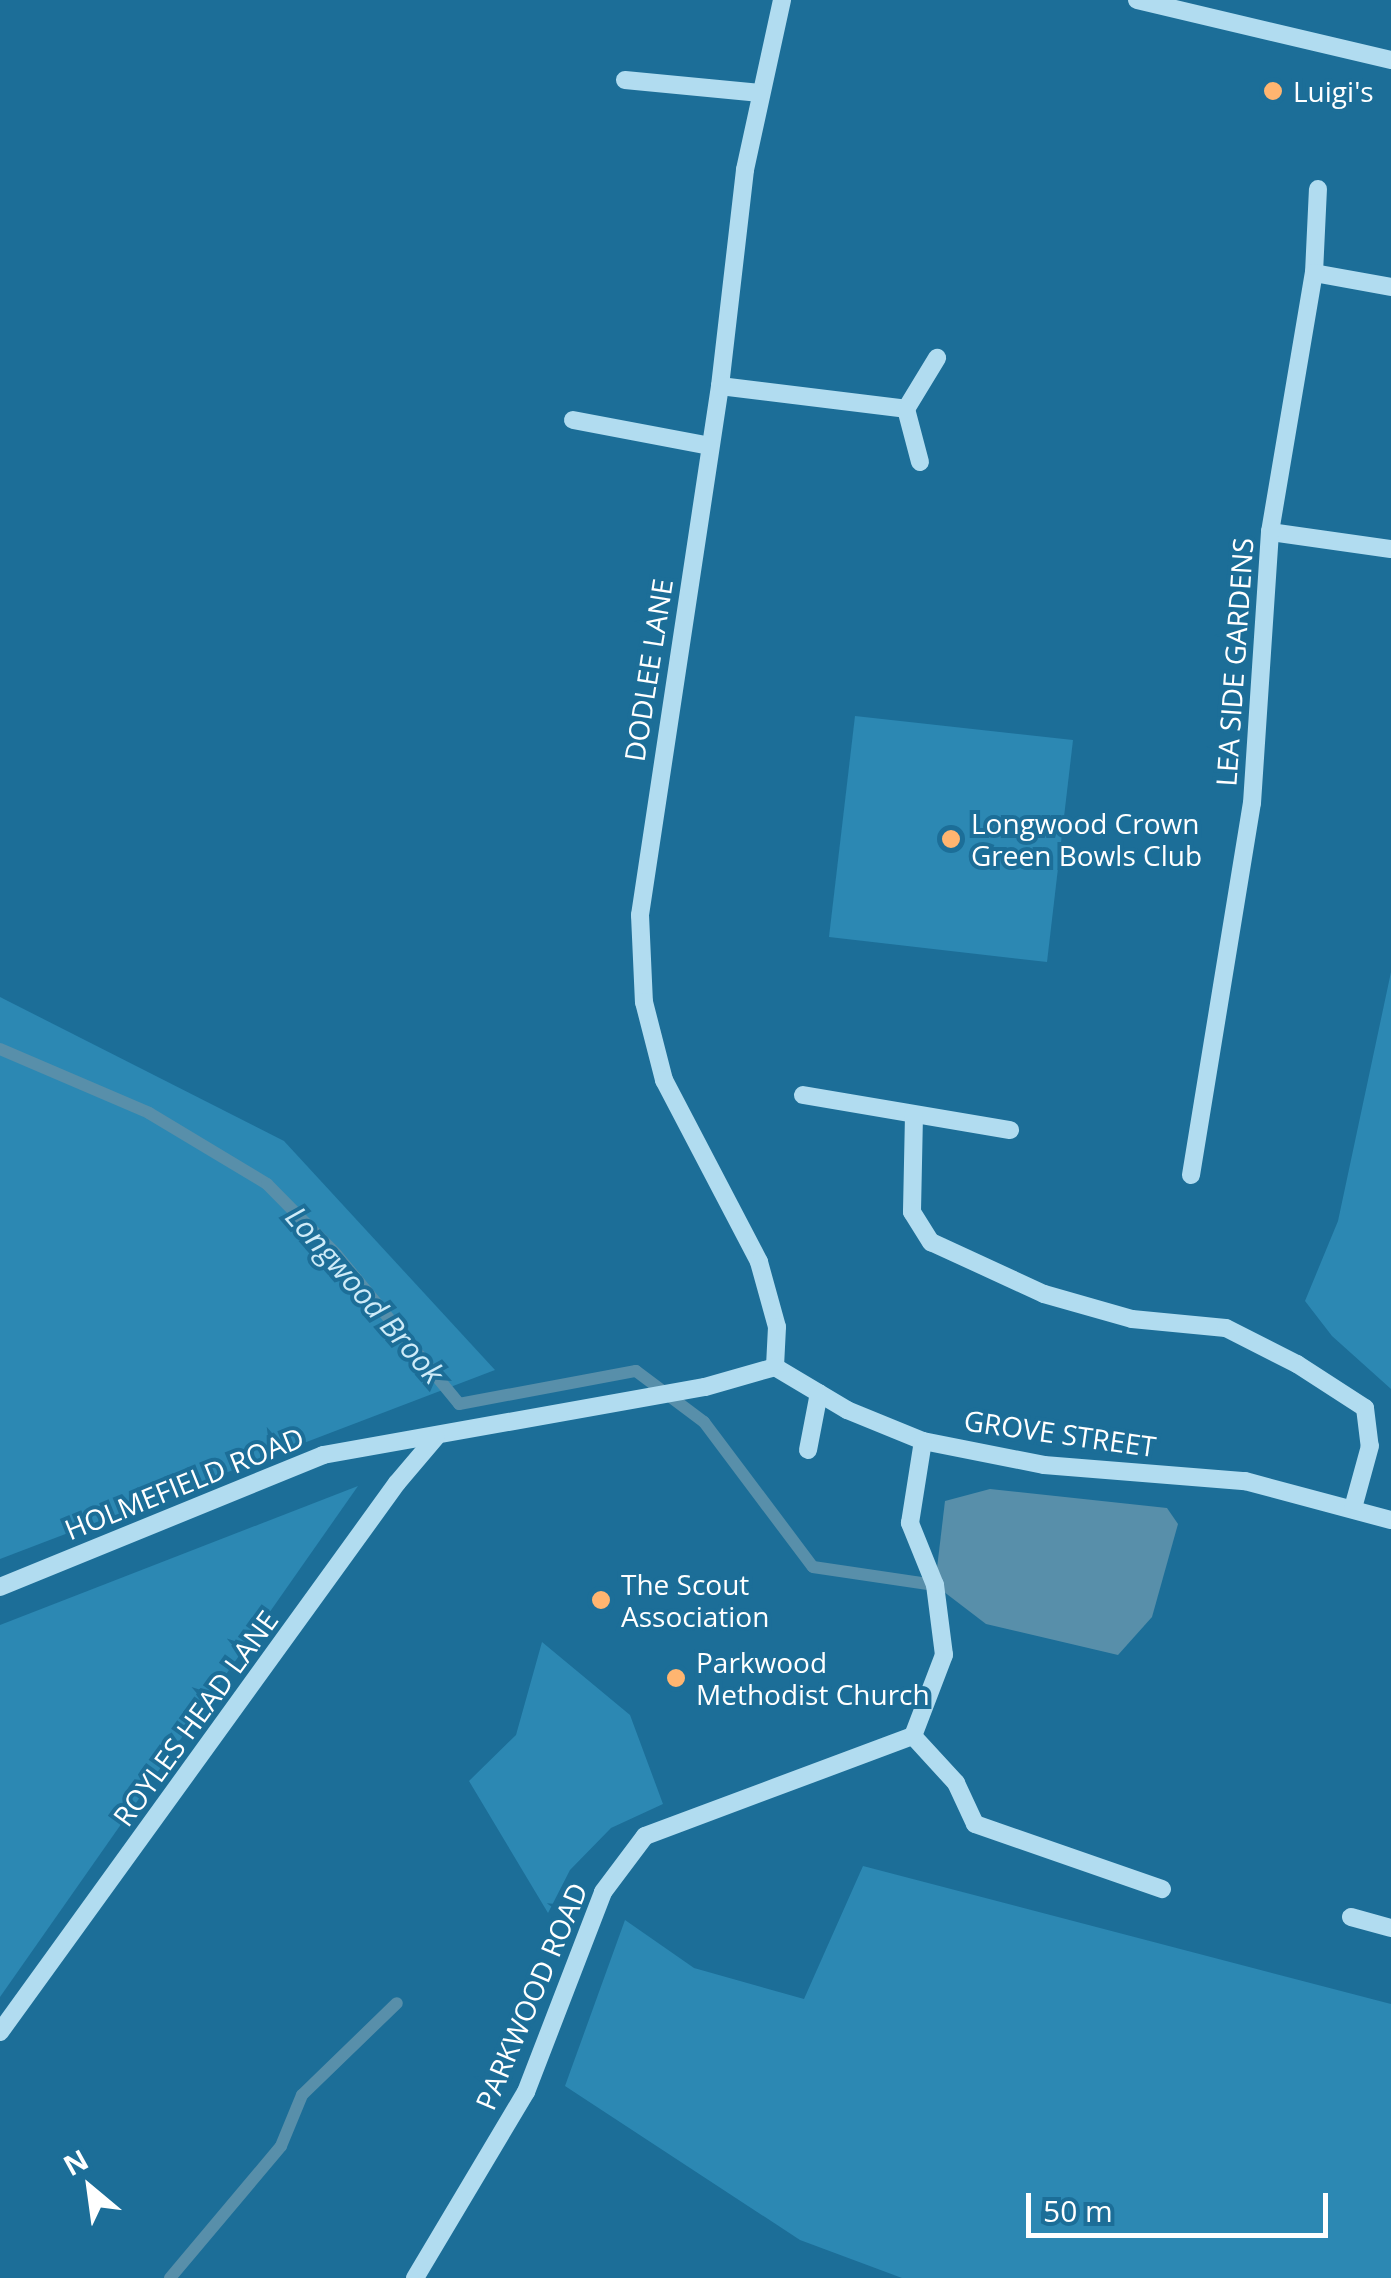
<!DOCTYPE html>
<style>
body{margin:0}
#map{position:relative;width:1391px;height:2278px;overflow:hidden;background:#1c6e98;font-family:"Open Sans",sans-serif}
div>[style]{position:absolute}
.green>*{inset:0;background:#2c88b3}
.water>*{inset:0;background:#588faa}
.stream>*{height:12px;margin:-6px;padding:0 6px;transform-origin:6px;border-radius:6px;background:#588faa}
.minor>*{height:18px;margin:-9px;padding:0 9px;transform-origin:9px;border-radius:9px;background:#b1dcf0}
.dots>*{width:28px;height:28px;translate:-50% -50%;box-sizing:border-box;border:5px solid #1c6e98;border-radius:50%}
span{translate:-50% -50%;white-space:nowrap;text-align:center;line-height:1.15;-webkit-text-stroke:8px #1c6e98;paint-order:stroke}
.poi-label{font-size:28px;color:#fff}
.left{translate:0 -50%;text-align:left}
.street-label{font-size:28px;color:#fff}
.water-label{font-size:30px;color:#ceebf8;font-style:italic}
.north{position:absolute;left:40px;top:2138px;width:100px;height:100px;-webkit-text-stroke:8px #1c6e98;paint-order:stroke;rotate:331deg;font-size:28px;font-weight:700;line-height:40px;text-align:center;color:#fff}
.north::after{content:'';display:block;margin:auto;width:35px;height:45px;background:#fff;clip-path:polygon(50% 0,100% 100%,50% 72%,0 100%)}
.scale{position:absolute;left:1026px;top:2193px;width:302px;height:45px;box-sizing:border-box;border:5px solid #fff;border-top:0;padding-left:12px;font-size:30px;line-height:35px;white-space:nowrap;color:#fff;-webkit-text-stroke:8px #1c6e98;paint-order:stroke}
</style>
<div id="map">
<div class="green">
<div style="clip-path:polygon(855px 716px,1073px 740px,1047px 962px,829px 937px)"></div>
<div style="clip-path:polygon(1391px 972px,1391px 1389px,1332px 1336px,1305px 1301px,1338px 1221px)"></div>
<div style="clip-path:polygon(0 997px,284px 1141px,495px 1370px,0 1559px)"></div>
<div style="clip-path:polygon(358px 1486px,0 1997px,0 1625px)"></div>
<div style="clip-path:polygon(542px 1642px,630px 1715px,663px 1804px,611px 1828px,570px 1870px,548px 1913px,469px 1781px,516px 1735px)"></div>
<div style="clip-path:polygon(863px 1866px,1391px 2004px,1391px 2278px,902px 2278px,800px 2240px,565px 2086px,625px 1920px,694px 1968px,804px 1999px)"></div>
</div>
<div class="water">
<div style="clip-path:polygon(990px 1489px,1167px 1508px,1178px 1524px,1152px 1617px,1118px 1655px,986px 1624px,935px 1585px,945px 1501px)"></div>
</div>
<div class="stream">
<div style="left:0;top:1049px;width:162px;rotate:23.2deg"></div>
<div style="left:149px;top:1113px;width:138px;rotate:31deg"></div>
<div style="left:267px;top:1184px;width:98px;rotate:45.4deg"></div>
<div style="left:336px;top:1254px;width:194px;rotate:50.6deg"></div>
<div style="left:459px;top:1404px;width:180px;rotate:-10.6deg"></div>
<div style="left:636px;top:1371px;width:85px;rotate:36.9deg"></div>
<div style="left:704px;top:1422px;width:181px;rotate:53.1deg"></div>
<div style="left:813px;top:1567px;width:123px;rotate:8.4deg"></div>
<div style="left:170px;top:2278px;width:172px;rotate:-49.9deg"></div>
<div style="left:281px;top:2146px;width:55px;rotate:-67.6deg"></div>
<div style="left:302px;top:2095px;width:132px;rotate:-44.1deg"></div>
</div>
<div class="minor">
<div style="left:782px;top:0;width:174px;rotate:102.3deg"></div>
<div style="left:745px;top:170px;width:217px;rotate:96.6deg"></div>
<div style="left:720px;top:386px;width:535px;rotate:98.6deg"></div>
<div style="left:640px;top:915px;width:87px;rotate:87.4deg"></div>
<div style="left:644px;top:1002px;width:81px;rotate:75.6deg"></div>
<div style="left:664px;top:1080px;width:205px;rotate:62.4deg"></div>
<div style="left:759px;top:1262px;width:67px;rotate:74.5deg"></div>
<div style="left:777px;top:1327px;width:40px;rotate:92.9deg"></div>
<div style="left:775px;top:1367px;width:84px;rotate:30.8deg"></div>
<div style="left:847px;top:1410px;width:82px;rotate:22.2deg"></div>
<div style="left:923px;top:1441px;width:123px;rotate:11.2deg"></div>
<div style="left:1044px;top:1465px;width:202px;rotate:4.6deg"></div>
<div style="left:1245px;top:1481px;width:151px;rotate:15deg"></div>
<div style="left:1137px;top:0;width:261px;rotate:13.3deg"></div>
<div style="left:625px;top:80px;width:136px;rotate:5.5deg"></div>
<div style="left:1314px;top:273px;width:84px;rotate:-87.3deg"></div>
<div style="left:720px;top:386px;width:187px;rotate:7deg"></div>
<div style="left:573px;top:420px;width:139px;rotate:10.7deg"></div>
<div style="left:920px;top:462px;width:55px;rotate:-104.8deg"></div>
<div style="left:906px;top:409px;width:60px;rotate:-58.7deg"></div>
<div style="left:1270px;top:532px;width:122px;rotate:8deg"></div>
<div style="left:803px;top:1095px;width:210px;rotate:9.6deg"></div>
<div style="left:914px;top:1115px;width:97px;rotate:91.2deg"></div>
<div style="left:912px;top:1212px;width:36px;rotate:58deg"></div>
<div style="left:931px;top:1242px;width:124px;rotate:24.7deg"></div>
<div style="left:1044px;top:1294px;width:91px;rotate:15.9deg"></div>
<div style="left:1132px;top:1319px;width:94px;rotate:5.5deg"></div>
<div style="left:1226px;top:1328px;width:80px;rotate:26.9deg"></div>
<div style="left:1297px;top:1364px;width:81px;rotate:32.9deg"></div>
<div style="left:1365px;top:1408px;width:38px;rotate:83deg"></div>
<div style="left:1370px;top:1446px;width:64px;rotate:105.3deg"></div>
<div style="left:1191px;top:1175px;width:377px;rotate:-80.7deg"></div>
<div style="left:1252px;top:803px;width:272px;rotate:-86.2deg"></div>
<div style="left:1270px;top:532px;width:263px;rotate:-80.4deg"></div>
<div style="left:1314px;top:273px;width:78px;rotate:10.3deg"></div>
<div style="left:808px;top:1450px;width:58px;rotate:-79.1deg"></div>
<div style="left:0;top:1587px;width:349px;rotate:-22.2deg"></div>
<div style="left:323px;top:1455px;width:388px;rotate:-10.1deg"></div>
<div style="left:705px;top:1387px;width:73px;rotate:-15.9deg"></div>
<div style="left:913px;top:1736px;width:64px;rotate:47.5deg"></div>
<div style="left:956px;top:1783px;width:45px;rotate:65.1deg"></div>
<div style="left:975px;top:1824px;width:198px;rotate:19.2deg"></div>
<div style="left:1351px;top:1917px;width:41px;rotate:15.4deg"></div>
<div style="left:0;top:2032px;width:678px;rotate:-54.13deg"></div>
<div style="left:397px;top:1483px;width:60px;rotate:-49.7deg"></div>
<div style="left:415px;top:2278px;width:217px;rotate:-59.2deg"></div>
<div style="left:526px;top:2092px;width:214px;rotate:-68.9deg"></div>
<div style="left:603px;top:1892px;width:70px;rotate:-53.1deg"></div>
<div style="left:645px;top:1836px;width:286px;rotate:-20.5deg"></div>
<div style="left:913px;top:1736px;width:87px;rotate:-69.1deg"></div>
<div style="left:944px;top:1655px;width:71px;rotate:-97.3deg"></div>
<div style="left:935px;top:1585px;width:67px;rotate:-112deg"></div>
<div style="left:910px;top:1523px;width:83px;rotate:-81deg"></div>
</div>
<div class="dots">
<div style="left:1273px;top:91px;background:#ffb570"></div>
<div style="left:951px;top:839px;background:#ffb570"></div>
<div style="left:601px;top:1600px;background:#ffb570"></div>
<div style="left:676px;top:1678px;background:#ffb570"></div>
</div>
<div class="poi-label">
<span class="left" style="left:1293px;top:91px">Luigi's</span>
<span class="left" style="left:971px;top:839px">Longwood Crown<br>Green Bowls Club</span>
<span class="left" style="left:621px;top:1600px">The Scout<br>Association</span>
<span class="left" style="left:696px;top:1678px">Parkwood<br>Methodist Church</span>
</div>
<div class="street-label">
<span style="left:1234px;top:662px;rotate:-86deg">LEA SIDE GARDENS</span>
<span style="left:648px;top:670px;rotate:-81deg">DODLEE LANE</span>
<span style="left:1060px;top:1433px;rotate:8deg">GROVE STREET</span>
<span style="left:184px;top:1483px;rotate:-22deg">HOLMEFIELD ROAD</span>
<span style="left:195px;top:1718px;rotate:-54deg">ROYLES HEAD LANE</span>
<span style="left:531px;top:1996px;rotate:-67deg">PARKWOOD ROAD</span>
</div>
<div class="water-label">
<span style="left:365px;top:1295px;rotate:49deg">Longwood Brook</span>
</div>
<div class="north">N</div>
<div class="scale">50 m</div>
</div>
